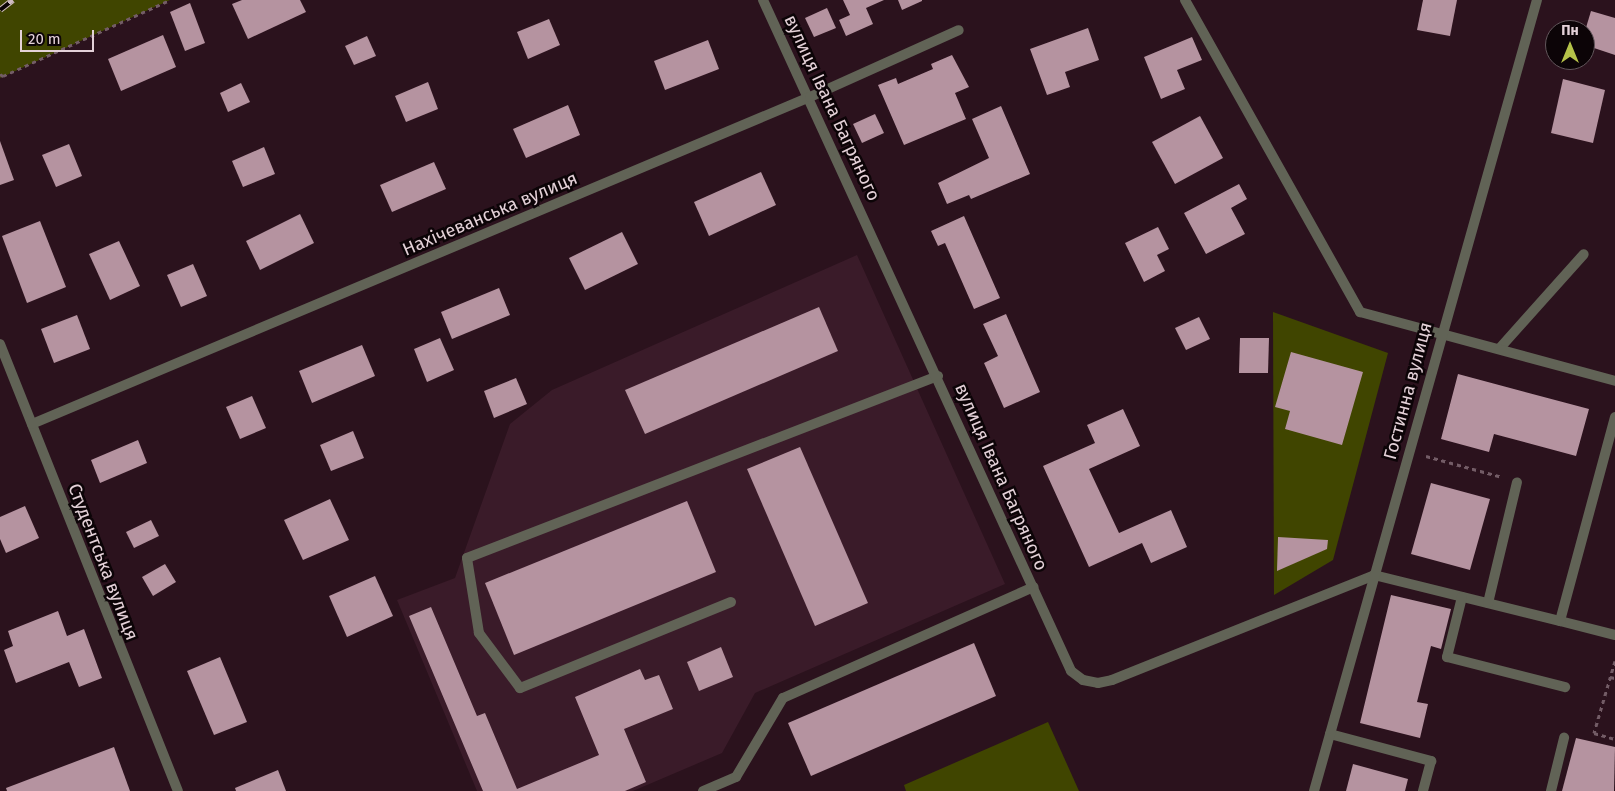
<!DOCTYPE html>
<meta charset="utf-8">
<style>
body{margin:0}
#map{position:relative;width:1615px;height:791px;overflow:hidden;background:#2b121d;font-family:"Fira Sans",sans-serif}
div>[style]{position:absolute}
.built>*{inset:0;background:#3a1b29}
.green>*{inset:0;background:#404500}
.building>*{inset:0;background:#b593a0}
.path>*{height:3px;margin-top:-1.5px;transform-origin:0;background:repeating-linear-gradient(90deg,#735c66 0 4px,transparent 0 8px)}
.service>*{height:10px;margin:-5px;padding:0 5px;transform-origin:5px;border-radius:5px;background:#616356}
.minor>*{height:10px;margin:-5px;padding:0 5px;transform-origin:5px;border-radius:5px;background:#616356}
.rail>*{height:5.5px;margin-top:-2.75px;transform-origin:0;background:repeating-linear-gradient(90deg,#0c0407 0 11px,#d0bcc4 0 22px);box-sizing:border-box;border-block:1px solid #d0bcc4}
span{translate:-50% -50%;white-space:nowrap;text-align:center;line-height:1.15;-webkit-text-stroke:5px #0c0407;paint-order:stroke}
.street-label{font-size:18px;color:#e4d1d8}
.north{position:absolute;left:1545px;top:20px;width:50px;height:50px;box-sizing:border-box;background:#0c0407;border:1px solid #62565b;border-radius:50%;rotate:0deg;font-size:14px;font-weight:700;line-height:20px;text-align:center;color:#e4d1d8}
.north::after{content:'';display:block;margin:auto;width:18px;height:22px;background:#b5c249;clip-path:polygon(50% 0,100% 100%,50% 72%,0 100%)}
.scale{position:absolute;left:20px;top:30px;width:74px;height:22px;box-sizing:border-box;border:2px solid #e4d1d8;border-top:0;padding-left:6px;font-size:15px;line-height:18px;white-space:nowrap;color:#e4d1d8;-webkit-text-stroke:4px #0c0407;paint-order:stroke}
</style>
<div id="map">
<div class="built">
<div style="clip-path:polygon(857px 255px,1005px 584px,755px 693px,722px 753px,633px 791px,477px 791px,397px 600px,455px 578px,510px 424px,552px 390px)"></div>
</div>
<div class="green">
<div style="clip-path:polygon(0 0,170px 0,0 78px)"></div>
<div style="clip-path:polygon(1273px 312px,1388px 353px,1333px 560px,1274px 595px)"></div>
<div style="clip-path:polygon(1048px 722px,1079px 791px,906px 791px,904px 785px)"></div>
</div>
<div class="building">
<div style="clip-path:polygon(242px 0,300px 0,306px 12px,248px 39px,232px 4px)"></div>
<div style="clip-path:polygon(843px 0,884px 0,866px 8px,873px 24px,846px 36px,839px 20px,850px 15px)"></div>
<div style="clip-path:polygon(898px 0,922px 0,922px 1px,902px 10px)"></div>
<div style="clip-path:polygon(1423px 0,1457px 0,1450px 36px,1417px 30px)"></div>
<div style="clip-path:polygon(190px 3px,205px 43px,185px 51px,170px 12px)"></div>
<div style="clip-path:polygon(827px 8px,836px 28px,814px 37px,805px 18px)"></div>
<div style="clip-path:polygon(1591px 11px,1615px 18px,1615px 55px,1585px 45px,1585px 31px)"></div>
<div style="clip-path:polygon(549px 19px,560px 45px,528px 59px,517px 32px)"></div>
<div style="clip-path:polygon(1088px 28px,1099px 60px,1065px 72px,1070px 87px,1047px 95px,1030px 49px)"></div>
<div style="clip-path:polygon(163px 35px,176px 67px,121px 91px,108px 59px)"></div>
<div style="clip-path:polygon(367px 36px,376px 56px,354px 65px,345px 46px)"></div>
<div style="clip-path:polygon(1192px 37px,1202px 60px,1177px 70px,1185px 89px,1161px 99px,1144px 57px)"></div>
<div style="clip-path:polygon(708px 40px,719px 69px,665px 90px,654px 61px)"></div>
<div style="clip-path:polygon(952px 55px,969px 87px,955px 93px,966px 119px,904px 145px,878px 85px,896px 78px,898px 84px,933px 69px,931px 64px)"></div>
<div style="clip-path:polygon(1563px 79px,1605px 90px,1593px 143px,1551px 133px)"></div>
<div style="clip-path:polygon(428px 82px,438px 109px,406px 122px,395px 96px)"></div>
<div style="clip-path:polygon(241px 83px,250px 102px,228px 112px,220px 93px)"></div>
<div style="clip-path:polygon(568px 105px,580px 135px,526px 158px,513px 129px)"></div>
<div style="clip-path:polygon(1001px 106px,1030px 174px,971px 199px,969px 195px,947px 204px,938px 183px,989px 158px,972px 119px)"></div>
<div style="clip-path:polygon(875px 114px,884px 133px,862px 143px,853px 124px)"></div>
<div style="clip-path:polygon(1200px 116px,1223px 158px,1175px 184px,1152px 142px)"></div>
<div style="clip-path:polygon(0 141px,14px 180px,0 185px)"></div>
<div style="clip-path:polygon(69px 144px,82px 176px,56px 187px,42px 155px)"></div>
<div style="clip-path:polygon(264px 147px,275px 174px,243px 187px,232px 161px)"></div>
<div style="clip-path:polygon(434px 162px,446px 189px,392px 212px,380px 185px)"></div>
<div style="clip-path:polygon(761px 172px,776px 205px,709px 236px,694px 202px)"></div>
<div style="clip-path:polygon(1239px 184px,1247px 199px,1231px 208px,1245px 234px,1206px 254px,1184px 213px)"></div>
<div style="clip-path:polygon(300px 214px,314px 243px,260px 270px,246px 241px)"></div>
<div style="clip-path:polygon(964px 216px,1000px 298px,974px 309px,945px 243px,938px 246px,931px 231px)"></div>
<div style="clip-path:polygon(40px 221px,66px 287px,27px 303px,2px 236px)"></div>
<div style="clip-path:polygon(1158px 227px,1169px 249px,1157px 255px,1165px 271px,1144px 282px,1125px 243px)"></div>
<div style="clip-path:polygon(622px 232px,638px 264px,585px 290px,569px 258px)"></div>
<div style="clip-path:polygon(119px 241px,140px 286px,110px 300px,89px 254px)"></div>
<div style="clip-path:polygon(193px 264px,207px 296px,181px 307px,167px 275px)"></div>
<div style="clip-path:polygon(499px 288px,510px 315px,452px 339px,441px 312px)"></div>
<div style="clip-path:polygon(819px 307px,838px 351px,645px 434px,625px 390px)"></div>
<div style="clip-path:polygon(1006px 314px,1040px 392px,1004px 408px,984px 363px,998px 356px,983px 324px)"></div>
<div style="clip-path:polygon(77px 315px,90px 349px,54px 363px,41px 329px)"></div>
<div style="clip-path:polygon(1199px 317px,1210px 339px,1186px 350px,1175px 328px)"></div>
<div style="clip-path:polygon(440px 338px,454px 370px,427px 382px,414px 349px)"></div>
<div style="clip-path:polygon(1240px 338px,1269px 338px,1268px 373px,1239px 373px)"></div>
<div style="clip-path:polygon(362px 345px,375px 376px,312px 403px,299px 371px)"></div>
<div style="clip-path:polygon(1291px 352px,1363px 372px,1342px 445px,1285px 429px,1290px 411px,1275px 407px)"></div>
<div style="clip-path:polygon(1458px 374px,1589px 409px,1576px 456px,1494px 434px,1489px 452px,1441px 439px)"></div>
<div style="clip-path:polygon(516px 378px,527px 404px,494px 418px,484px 391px)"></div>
<div style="clip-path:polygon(252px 396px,266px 428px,240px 439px,226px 407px)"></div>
<div style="clip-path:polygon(1123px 409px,1140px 446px,1089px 469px,1119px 533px,1171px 510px,1187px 547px,1151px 563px,1142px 543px,1089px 567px,1043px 466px,1095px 443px,1087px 425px)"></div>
<div style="clip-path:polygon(353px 431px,364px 458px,331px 471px,320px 445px)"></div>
<div style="clip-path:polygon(138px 440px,147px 463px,100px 483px,91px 460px)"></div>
<div style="clip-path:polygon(800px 447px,868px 603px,815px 626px,747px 469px)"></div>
<div style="clip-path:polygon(1431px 483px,1490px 499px,1470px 570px,1411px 554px)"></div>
<div style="clip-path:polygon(330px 499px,349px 540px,303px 560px,284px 520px)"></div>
<div style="clip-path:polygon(687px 501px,716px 572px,514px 655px,485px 583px)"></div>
<div style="clip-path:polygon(25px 506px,39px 538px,6px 553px,0 539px,0 517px)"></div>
<div style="clip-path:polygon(151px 520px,159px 536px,134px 548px,126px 532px)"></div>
<div style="clip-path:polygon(1278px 537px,1328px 540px,1327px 549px,1277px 571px)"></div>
<div style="clip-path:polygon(165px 564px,176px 582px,153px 596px,142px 577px)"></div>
<div style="clip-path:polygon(375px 576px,393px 616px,347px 637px,329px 596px)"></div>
<div style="clip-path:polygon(1391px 595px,1451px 609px,1441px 649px,1431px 646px,1417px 702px,1428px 704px,1420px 738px,1360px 723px)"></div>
<div style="clip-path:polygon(431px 607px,477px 716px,485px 713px,517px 789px,599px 755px,575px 697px,640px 669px,645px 680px,659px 675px,673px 709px,624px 729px,646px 782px,625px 791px,483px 791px,409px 616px)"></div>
<div style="clip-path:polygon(58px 611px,67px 636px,84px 629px,102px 678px,79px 687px,69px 662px,16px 683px,4px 650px,13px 646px,8px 631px)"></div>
<div style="clip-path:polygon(974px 643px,996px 696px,811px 776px,788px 723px)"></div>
<div style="clip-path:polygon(721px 647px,733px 677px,699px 691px,687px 662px)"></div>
<div style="clip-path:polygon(220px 657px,247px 722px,214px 735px,187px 671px)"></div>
<div style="clip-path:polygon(1576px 738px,1615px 747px,1614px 791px,1562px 791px)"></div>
<div style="clip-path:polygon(114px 747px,130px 791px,7px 791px,6px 788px)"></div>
<div style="clip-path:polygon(1353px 764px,1408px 779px,1405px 791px,1346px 791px)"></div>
<div style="clip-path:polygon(278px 770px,286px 791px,236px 791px,235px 788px)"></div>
</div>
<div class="path">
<div style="left:0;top:74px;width:4px;rotate:34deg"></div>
<div style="left:3px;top:76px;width:183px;rotate:-24.5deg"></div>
<div style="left:1426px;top:456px;width:79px;rotate:15.4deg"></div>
<div style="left:1615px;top:661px;width:75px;rotate:106.3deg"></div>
<div style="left:1594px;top:733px;width:22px;rotate:16deg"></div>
<div style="left:1610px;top:677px;width:5px;rotate:11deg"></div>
</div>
<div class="service">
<div style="left:1499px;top:349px;width:127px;rotate:-48.2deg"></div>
<div style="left:1615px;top:417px;width:211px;rotate:105.1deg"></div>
<div style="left:1560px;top:621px;width:57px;rotate:14.3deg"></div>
<div style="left:1374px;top:575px;width:192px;rotate:13.9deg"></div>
<div style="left:1462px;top:597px;width:62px;rotate:104deg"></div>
<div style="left:1447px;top:657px;width:122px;rotate:14.3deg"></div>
<div style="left:731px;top:602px;width:228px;rotate:157.8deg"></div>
<div style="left:520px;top:688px;width:69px;rotate:-126.7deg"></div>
<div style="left:479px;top:633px;width:76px;rotate:-99.1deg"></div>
<div style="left:467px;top:558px;width:505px;rotate:-21.13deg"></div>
<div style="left:1488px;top:603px;width:124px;rotate:-76.5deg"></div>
<div style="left:1330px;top:734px;width:105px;rotate:15deg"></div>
<div style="left:1431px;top:761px;width:31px;rotate:105deg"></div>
<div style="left:703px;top:791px;width:36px;rotate:-23deg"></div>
<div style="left:736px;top:777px;width:92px;rotate:-59.3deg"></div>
<div style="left:783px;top:698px;width:274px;rotate:-23.9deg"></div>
<div style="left:1551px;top:791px;width:55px;rotate:-76.2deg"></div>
</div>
<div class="minor">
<div style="left:763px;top:0;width:738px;rotate:65.34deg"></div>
<div style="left:1071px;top:671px;width:15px;rotate:37deg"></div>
<div style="left:1083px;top:680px;width:15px;rotate:11deg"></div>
<div style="left:1098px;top:683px;width:14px;rotate:-12deg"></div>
<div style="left:1112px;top:680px;width:282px;rotate:-21.8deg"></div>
<div style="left:1185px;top:0;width:358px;rotate:60.7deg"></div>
<div style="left:1360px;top:312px;width:264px;rotate:15.1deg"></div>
<div style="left:0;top:344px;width:481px;rotate:68.3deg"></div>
<div style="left:32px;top:424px;width:844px;rotate:-22.8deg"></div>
<div style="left:810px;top:97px;width:163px;rotate:-24.2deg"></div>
<div style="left:1314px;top:791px;width:822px;rotate:-74.26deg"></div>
</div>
<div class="rail">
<div style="left:0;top:10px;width:16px;rotate:-38deg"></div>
</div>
<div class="street-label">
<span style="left:832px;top:108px;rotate:65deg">вулиця Івана Багряного</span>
<span style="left:490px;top:214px;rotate:-23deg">Нахічеванська вулиця</span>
<span style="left:1408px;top:391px;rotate:-75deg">Гостинна вулиця</span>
<span style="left:1001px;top:477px;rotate:66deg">вулиця Івана Багряного</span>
<span style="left:103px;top:562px;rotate:69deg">Студентська вулиця</span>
</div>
<div class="north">Пн</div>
<div class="scale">20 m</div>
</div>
